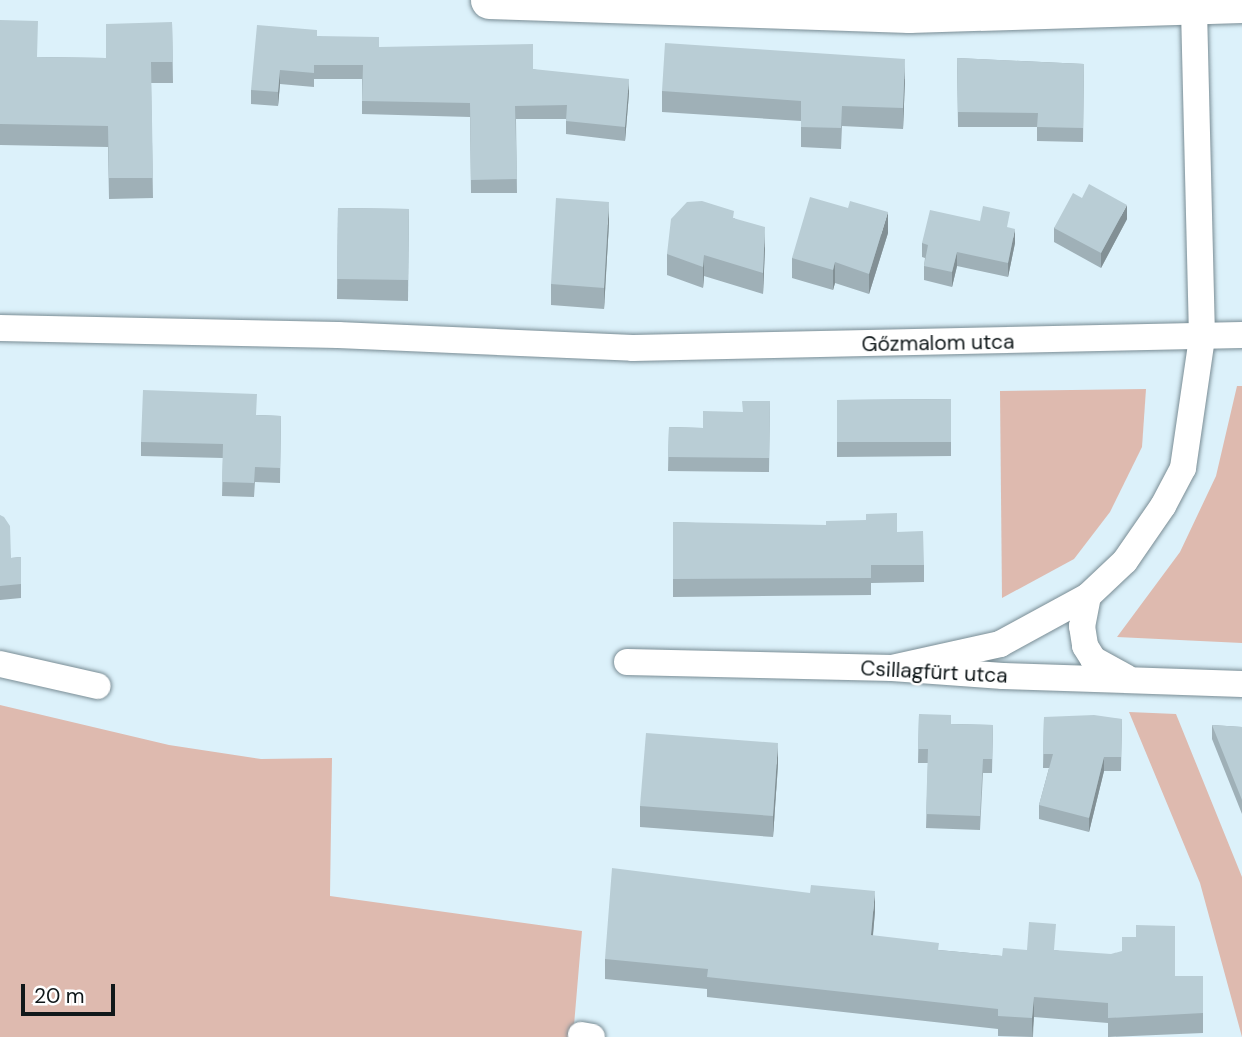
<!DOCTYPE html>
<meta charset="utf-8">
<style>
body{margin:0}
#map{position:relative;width:1242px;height:1037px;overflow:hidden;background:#dcf1fa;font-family:"DM Sans",sans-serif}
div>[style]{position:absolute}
.green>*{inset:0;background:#debaaf}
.roads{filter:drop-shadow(0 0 2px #798c94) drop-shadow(0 0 2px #798c94)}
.street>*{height:26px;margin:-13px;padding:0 13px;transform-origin:13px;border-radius:13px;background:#fff}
.secondary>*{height:37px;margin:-18.5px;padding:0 18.5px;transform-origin:18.5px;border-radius:18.5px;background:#fff}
.wall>*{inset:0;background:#9fb0b7}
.shaded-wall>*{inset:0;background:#829095}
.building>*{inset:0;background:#b9cdd5}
span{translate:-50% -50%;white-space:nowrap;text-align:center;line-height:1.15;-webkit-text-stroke:5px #fff;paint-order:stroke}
.street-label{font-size:21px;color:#10181a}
.scale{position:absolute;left:21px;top:984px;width:94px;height:32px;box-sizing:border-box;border:4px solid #10181a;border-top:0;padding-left:9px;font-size:21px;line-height:24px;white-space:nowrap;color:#10181a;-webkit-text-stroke:5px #fff;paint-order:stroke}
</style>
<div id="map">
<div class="green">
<div style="clip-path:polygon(1237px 386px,1242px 386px,1242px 643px,1117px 637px,1180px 552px,1216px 476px)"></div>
<div style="clip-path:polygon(1146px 389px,1142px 447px,1110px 512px,1074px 559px,1002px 598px,1000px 391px)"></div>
<div style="clip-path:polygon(0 705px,169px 745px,261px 759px,332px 758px,330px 896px,582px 931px,573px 1037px,0 1037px)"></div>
<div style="clip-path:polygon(1129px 712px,1176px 714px,1242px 877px,1242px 1037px,1200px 883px)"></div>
</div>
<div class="roads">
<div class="street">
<div style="left:0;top:328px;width:338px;rotate:1.2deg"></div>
<div style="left:338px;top:335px;width:295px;rotate:2.5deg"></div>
<div style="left:633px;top:348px;width:609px;rotate:-1.22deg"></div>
<div style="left:1088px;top:596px;width:31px;rotate:101deg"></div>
<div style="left:1082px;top:626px;width:20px;rotate:81deg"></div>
<div style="left:1085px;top:646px;width:15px;rotate:58deg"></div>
<div style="left:1093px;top:659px;width:38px;rotate:29deg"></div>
<div style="left:627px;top:662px;width:265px;rotate:1.3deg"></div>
<div style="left:892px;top:668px;width:111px;rotate:4.1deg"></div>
<div style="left:1003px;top:676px;width:239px;rotate:1.9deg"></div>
<div style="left:0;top:664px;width:100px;rotate:12.7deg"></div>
<div style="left:892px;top:668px;width:111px;rotate:-12.5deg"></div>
<div style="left:1000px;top:644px;width:100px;rotate:-28.6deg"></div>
<div style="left:1088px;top:596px;width:51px;rotate:-43.4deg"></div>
<div style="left:1125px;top:561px;width:67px;rotate:-55.4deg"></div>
<div style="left:1163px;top:506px;width:43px;rotate:-62.2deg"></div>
<div style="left:1183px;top:468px;width:132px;rotate:-81.7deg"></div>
<div style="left:1202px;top:337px;width:330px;rotate:-91.4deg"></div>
<div style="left:581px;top:1035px;width:11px;rotate:10deg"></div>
</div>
<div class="secondary">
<div style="left:489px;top:0;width:420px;rotate:1.9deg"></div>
<div style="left:909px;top:14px;width:333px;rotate:-1.7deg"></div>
</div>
</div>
<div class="wall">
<div style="clip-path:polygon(0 20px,37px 57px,106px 58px,172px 22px,173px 83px,151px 83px,153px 198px,109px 199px,108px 147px,0 145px)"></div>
<div style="clip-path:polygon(317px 36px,379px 47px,533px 69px,629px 93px,625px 141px,566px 134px,566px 119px,516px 119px,517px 193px,471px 193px,470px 117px,362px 114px,362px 79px,314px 79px,314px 87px,280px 84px,278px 106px,251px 104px,251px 90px)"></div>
<div style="clip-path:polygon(957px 58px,1084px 64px,1083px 142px,1037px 141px,1037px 127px,958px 127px)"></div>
<div style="clip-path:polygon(905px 79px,903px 129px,842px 126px,841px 149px,801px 147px,801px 121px,662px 112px,662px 91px)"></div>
<div style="clip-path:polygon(1082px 198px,1127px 219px,1101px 268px,1054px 242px,1054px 228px)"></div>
<div style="clip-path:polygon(338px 208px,409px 209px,408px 301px,337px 299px)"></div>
<div style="clip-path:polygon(734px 218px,765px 248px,763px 294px,704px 276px,703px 288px,667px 275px,667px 254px)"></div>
<div style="clip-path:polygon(609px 223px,604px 309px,551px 305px,551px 284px)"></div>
<div style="clip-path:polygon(1009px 228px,1015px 243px,1008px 277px,957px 266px,952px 287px,924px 280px,924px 266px,925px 258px,922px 257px,922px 243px)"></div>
<div style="clip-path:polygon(888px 233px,869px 294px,835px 283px,833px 290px,792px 278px,792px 258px)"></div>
<div style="clip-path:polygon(951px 399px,951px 456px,837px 457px,837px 400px)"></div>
<div style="clip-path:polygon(770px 401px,769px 472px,668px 471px,669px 427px,703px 428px)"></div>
<div style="clip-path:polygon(257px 415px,281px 416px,280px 483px,255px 482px,254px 497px,222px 496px,223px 458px,141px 456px,141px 442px)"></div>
<div style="clip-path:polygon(0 515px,11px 558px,21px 557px,21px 598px,0 600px)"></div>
<div style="clip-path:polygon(673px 522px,897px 532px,924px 565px,924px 582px,871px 583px,871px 595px,673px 597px)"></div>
<div style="clip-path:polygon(919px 714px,951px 724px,993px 725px,992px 773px,983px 773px,980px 830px,926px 828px,928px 763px,918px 763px)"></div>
<div style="clip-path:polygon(1044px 717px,1122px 719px,1121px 771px,1104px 771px,1089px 832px,1039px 819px,1039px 805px,1049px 768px,1043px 768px)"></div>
<div style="clip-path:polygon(1212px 725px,1242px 727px,1242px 814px,1212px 739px)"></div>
<div style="clip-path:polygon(778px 764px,773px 837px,640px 827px,640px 806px)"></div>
<div style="clip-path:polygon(875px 911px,873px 936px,939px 950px,1002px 956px,1027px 950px,1055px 950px,1175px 976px,1203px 976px,1203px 1033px,1108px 1037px,1108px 1023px,1034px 1017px,1033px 1037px,998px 1036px,998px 1029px,707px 997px,707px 989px,605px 979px,605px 959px)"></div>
</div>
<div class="shaded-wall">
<div style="clip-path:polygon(905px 59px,905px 79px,903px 129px,903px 108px)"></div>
<div style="clip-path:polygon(280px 70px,280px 84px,278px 106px,278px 92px)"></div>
<div style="clip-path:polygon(629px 79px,629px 93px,625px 141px,625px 127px)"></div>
<div style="clip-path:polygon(609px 202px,609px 223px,604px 309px,604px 288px)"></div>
<div style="clip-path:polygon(1127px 205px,1127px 219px,1101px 268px,1101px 253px)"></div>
<div style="clip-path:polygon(888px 212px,888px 233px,869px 294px,869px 274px)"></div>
<div style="clip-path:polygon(765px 227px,765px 248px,763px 294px,763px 273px)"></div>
<div style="clip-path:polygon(1015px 229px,1015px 243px,1008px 277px,1008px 263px)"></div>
<div style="clip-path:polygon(957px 252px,957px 266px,952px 287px,952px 272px)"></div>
<div style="clip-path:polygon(704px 255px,704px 276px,703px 288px,703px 267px)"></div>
<div style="clip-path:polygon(835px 262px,835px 283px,833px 290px,833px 270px)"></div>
<div style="clip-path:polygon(778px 743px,778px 764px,773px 837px,773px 816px)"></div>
<div style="clip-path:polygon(1104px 757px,1104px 771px,1089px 832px,1089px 818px)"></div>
<div style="clip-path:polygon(875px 891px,875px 911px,871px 955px,871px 935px)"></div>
<div style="clip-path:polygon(1034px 997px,1034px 1017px,1032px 1037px,1032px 1018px)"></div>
</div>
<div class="building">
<div style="clip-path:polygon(0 20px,38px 21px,37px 57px,106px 58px,106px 24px,172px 22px,173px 62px,151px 62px,153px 178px,109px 178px,108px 126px,0 124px)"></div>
<div style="clip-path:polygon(257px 25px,317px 30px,317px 36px,379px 37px,379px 47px,533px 44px,533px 69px,629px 79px,625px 127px,566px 121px,567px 105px,515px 106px,517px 179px,471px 180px,470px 103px,362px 101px,363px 65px,314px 65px,314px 73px,280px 70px,278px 92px,251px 90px)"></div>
<div style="clip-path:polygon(665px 43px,905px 59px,903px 108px,842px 106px,841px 128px,801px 127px,801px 101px,662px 91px)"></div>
<div style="clip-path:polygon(957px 58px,1084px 64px,1083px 128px,1037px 127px,1038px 113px,958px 112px)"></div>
<div style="clip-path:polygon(1089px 184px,1127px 205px,1101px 253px,1054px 228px,1073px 193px,1082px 198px)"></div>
<div style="clip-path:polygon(810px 197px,848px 208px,850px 201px,888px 212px,869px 274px,835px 262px,833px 270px,792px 258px)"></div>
<div style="clip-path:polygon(556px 198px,609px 202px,604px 288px,551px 284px)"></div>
<div style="clip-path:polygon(702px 201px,734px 211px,733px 218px,765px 227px,763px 273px,704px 255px,703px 267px,667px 254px,671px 219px,687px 202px)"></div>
<div style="clip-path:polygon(983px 206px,1010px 212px,1007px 227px,1015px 229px,1008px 263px,957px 252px,952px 272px,924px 266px,928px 245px,922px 243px,930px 210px,980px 221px)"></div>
<div style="clip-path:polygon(338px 208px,409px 209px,408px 280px,337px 279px)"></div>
<div style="clip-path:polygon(143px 390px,257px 394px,256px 415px,281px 416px,280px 468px,255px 467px,254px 483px,222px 482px,223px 444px,141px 442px)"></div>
<div style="clip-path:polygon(951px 399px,951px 442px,837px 442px,837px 400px)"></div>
<div style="clip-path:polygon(742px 401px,770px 401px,769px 458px,668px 457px,669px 427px,703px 428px,703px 411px,743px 412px)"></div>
<div style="clip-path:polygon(897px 513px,897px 532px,923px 531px,924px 565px,871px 565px,871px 578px,673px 579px,673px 522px,826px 525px,826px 521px,866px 520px,866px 514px)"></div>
<div style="clip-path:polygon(0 515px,4px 517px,10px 526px,11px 558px,21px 557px,21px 584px,0 586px)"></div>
<div style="clip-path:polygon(919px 714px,951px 715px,951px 724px,993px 725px,992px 759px,983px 759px,980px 816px,926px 814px,928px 749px,918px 749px)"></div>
<div style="clip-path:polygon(1094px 715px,1122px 719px,1121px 757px,1104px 757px,1089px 818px,1039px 805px,1053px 754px,1043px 754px,1044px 717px)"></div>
<div style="clip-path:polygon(1212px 725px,1242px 727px,1242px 800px)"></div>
<div style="clip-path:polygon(646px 733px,778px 743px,773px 816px,640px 806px)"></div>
<div style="clip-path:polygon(612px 868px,810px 893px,811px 885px,875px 891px,871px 935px,939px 943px,938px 950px,1002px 956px,1003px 948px,1027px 950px,1029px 922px,1056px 924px,1054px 950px,1111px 954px,1122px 951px,1122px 937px,1136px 937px,1136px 925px,1175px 926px,1175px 976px,1203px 976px,1203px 1013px,1108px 1018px,1108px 1003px,1034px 997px,1032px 1018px,998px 1016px,998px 1009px,707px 977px,708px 969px,605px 959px)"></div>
</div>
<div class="street-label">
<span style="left:938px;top:343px;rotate:-1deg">Gőzmalom utca</span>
<span style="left:934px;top:672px;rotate:3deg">Csillagfürt utca</span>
</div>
<div class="scale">20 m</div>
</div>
